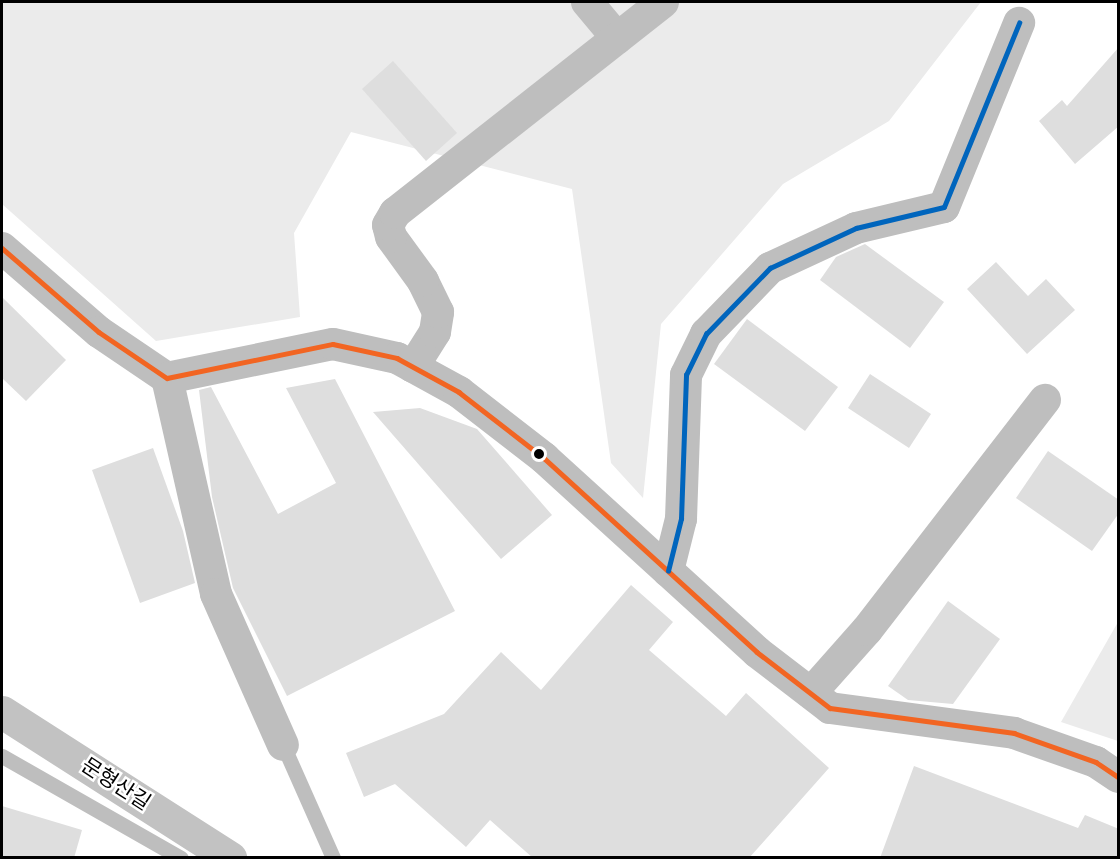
<!DOCTYPE html>
<meta charset="utf-8">
<style>
body{margin:0}
#map{position:relative;width:1120px;height:859px;overflow:hidden;background:#fff;font-family:Poppins,"Noto Sans KR",sans-serif}
div>[style]{position:absolute}
.green>*{inset:0;background:#ebebeb}
.building>*{inset:0;background:#dedede}
.lane>*{height:15px;margin:-7.5px;padding:0 7.5px;transform-origin:7.5px;border-radius:7.5px;background:#bebebe}
.street>*{height:32px;margin:-16px;padding:0 16px;transform-origin:16px;border-radius:16px;background:#bebebe}
.secondary>*{height:33px;margin:-16.5px;padding:0 16.5px;transform-origin:16.5px;border-radius:16.5px;background:#c2c2c2}
.bus-1>*{height:4.5px;margin:-2.25px;padding:0 2.25px;transform-origin:2.25px;border-radius:2.25px;background:#f26522}
.bus-2>*{height:4.5px;margin:-2.25px;padding:0 2.25px;transform-origin:2.25px;border-radius:2.25px;background:#0065bd}
.dots>*{width:16px;height:16px;translate:-50% -50%;box-sizing:border-box;border:3px solid #fff;border-radius:50%}
span{translate:-50% -50%;white-space:nowrap;text-align:center;line-height:1.15;-webkit-text-stroke:5px #fff;paint-order:stroke}
.street-label{font-size:21px;color:#000}
.frame{position:absolute;inset:0;border:3px solid #000;pointer-events:none}
</style>
<div id="map">
<div class="green">
<div style="clip-path:polygon(2px 2px,981px 2px,889px 121px,783px 184px,661px 324px,643px 498px,611px 463px,572px 189px,351px 132px,294px 233px,300px 317px,156px 341px,2px 204px)"></div>
<div style="clip-path:polygon(1118px 622px,1118px 741px,1061px 722px)"></div>
</div>
<div class="building">
<div style="clip-path:polygon(1119px 47px,1119px 126px,1075px 164px,1039px 121px,1062px 100px,1067px 106px)"></div>
<div style="clip-path:polygon(393px 61px,457px 133px,426px 161px,362px 89px)"></div>
<div style="clip-path:polygon(865px 244px,944px 302px,910px 348px,820px 280px,836px 257px)"></div>
<div style="clip-path:polygon(996px 262px,1028px 296px,1046px 279px,1075px 310px,1027px 354px,967px 289px)"></div>
<div style="clip-path:polygon(2px 297px,66px 360px,26px 401px,2px 378px)"></div>
<div style="clip-path:polygon(747px 319px,838px 387px,805px 431px,714px 364px)"></div>
<div style="clip-path:polygon(870px 374px,931px 414px,909px 448px,848px 408px)"></div>
<div style="clip-path:polygon(335px 379px,455px 611px,287px 696px,233px 588px,212px 497px,199px 390px,211px 387px,278px 514px,336px 483px,286px 388px)"></div>
<div style="clip-path:polygon(420px 408px,477px 429px,552px 515px,501px 559px,373px 412px)"></div>
<div style="clip-path:polygon(153px 448px,183px 531px,195px 583px,140px 603px,92px 470px)"></div>
<div style="clip-path:polygon(1048px 451px,1119px 500px,1119px 513px,1092px 551px,1016px 498px)"></div>
<div style="clip-path:polygon(631px 585px,673px 622px,649px 650px,726px 716px,746px 693px,829px 768px,749px 858px,533px 858px,490px 820px,466px 847px,395px 784px,364px 797px,346px 753px,444px 714px,501px 652px,541px 690px)"></div>
<div style="clip-path:polygon(948px 601px,1000px 639px,953px 704px,908px 700px,888px 686px)"></div>
<div style="clip-path:polygon(914px 766px,1078px 828px,1085px 815px,1119px 829px,1119px 858px,880px 858px)"></div>
<div style="clip-path:polygon(2px 806px,82px 830px,74px 858px,2px 858px)"></div>
</div>
<div class="lane">
<div style="left:283px;top:745px;width:124px;rotate:66.1deg"></div>
<div style="left:2px;top:756px;width:206px;rotate:29.7deg"></div>
</div>
<div class="street">
<div style="left:587px;top:2px;width:47px;rotate:50.2deg"></div>
<div style="left:2px;top:248px;width:128px;rotate:40.9deg"></div>
<div style="left:99px;top:332px;width:82px;rotate:34.1deg"></div>
<div style="left:167px;top:378px;width:169px;rotate:-11.6deg"></div>
<div style="left:333px;top:344px;width:66px;rotate:12.3deg"></div>
<div style="left:397px;top:358px;width:71px;rotate:28.7deg"></div>
<div style="left:459px;top:392px;width:108px;rotate:37.8deg"></div>
<div style="left:544px;top:458px;width:288px;rotate:42.3deg"></div>
<div style="left:757px;top:652px;width:92px;rotate:37.5deg"></div>
<div style="left:830px;top:708px;width:186px;rotate:7.7deg"></div>
<div style="left:1014px;top:733px;width:87px;rotate:19.5deg"></div>
<div style="left:1096px;top:762px;width:27px;rotate:34deg"></div>
<div style="left:413px;top:367px;width:41px;rotate:-57.8deg"></div>
<div style="left:435px;top:332px;width:20px;rotate:-81deg"></div>
<div style="left:438px;top:312px;width:34px;rotate:-116deg"></div>
<div style="left:423px;top:281px;width:54px;rotate:-126deg"></div>
<div style="left:391px;top:237px;width:12px;rotate:-104deg"></div>
<div style="left:388px;top:225px;width:14px;rotate:-60deg"></div>
<div style="left:395px;top:213px;width:341px;rotate:-38.2deg"></div>
<div style="left:167px;top:378px;width:221px;rotate:77.2deg"></div>
<div style="left:216px;top:594px;width:165px;rotate:66.1deg"></div>
<div style="left:668px;top:571px;width:54px;rotate:-76deg"></div>
<div style="left:681px;top:519px;width:144px;rotate:-88deg"></div>
<div style="left:686px;top:375px;width:46px;rotate:-64deg"></div>
<div style="left:706px;top:334px;width:92px;rotate:-45.9deg"></div>
<div style="left:770px;top:268px;width:95px;rotate:-24.9deg"></div>
<div style="left:856px;top:228px;width:90px;rotate:-13.4deg"></div>
<div style="left:944px;top:207px;width:199px;rotate:-67.8deg"></div>
<div style="left:811px;top:693px;width:84px;rotate:-48.4deg"></div>
<div style="left:867px;top:630px;width:291px;rotate:-52.3deg"></div>
</div>
<div class="secondary">
<div style="left:2px;top:712px;width:271px;rotate:32.6deg"></div>
</div>
<div class="bus-1">
<div style="left:2px;top:248px;width:128px;rotate:40.9deg"></div>
<div style="left:99px;top:332px;width:82px;rotate:34.1deg"></div>
<div style="left:167px;top:378px;width:169px;rotate:-11.6deg"></div>
<div style="left:333px;top:344px;width:66px;rotate:12.3deg"></div>
<div style="left:397px;top:358px;width:71px;rotate:28.7deg"></div>
<div style="left:459px;top:392px;width:108px;rotate:37.8deg"></div>
<div style="left:544px;top:458px;width:288px;rotate:42.3deg"></div>
<div style="left:757px;top:652px;width:92px;rotate:37.5deg"></div>
<div style="left:830px;top:708px;width:186px;rotate:7.7deg"></div>
<div style="left:1014px;top:733px;width:87px;rotate:19.5deg"></div>
<div style="left:1096px;top:762px;width:27px;rotate:34deg"></div>
</div>
<div class="bus-2">
<div style="left:668px;top:571px;width:54px;rotate:-76deg"></div>
<div style="left:681px;top:519px;width:144px;rotate:-88deg"></div>
<div style="left:686px;top:375px;width:46px;rotate:-64deg"></div>
<div style="left:706px;top:334px;width:92px;rotate:-45.9deg"></div>
<div style="left:770px;top:268px;width:95px;rotate:-24.9deg"></div>
<div style="left:856px;top:228px;width:90px;rotate:-13.4deg"></div>
<div style="left:944px;top:207px;width:199px;rotate:-67.8deg"></div>
</div>
<div class="dots">
<div style="left:539px;top:454px;background:#000"></div>
</div>
<div class="street-label">
<span style="left:116px;top:784px;rotate:33deg">문형산길</span>
</div>
<div class="frame"></div>
</div>
